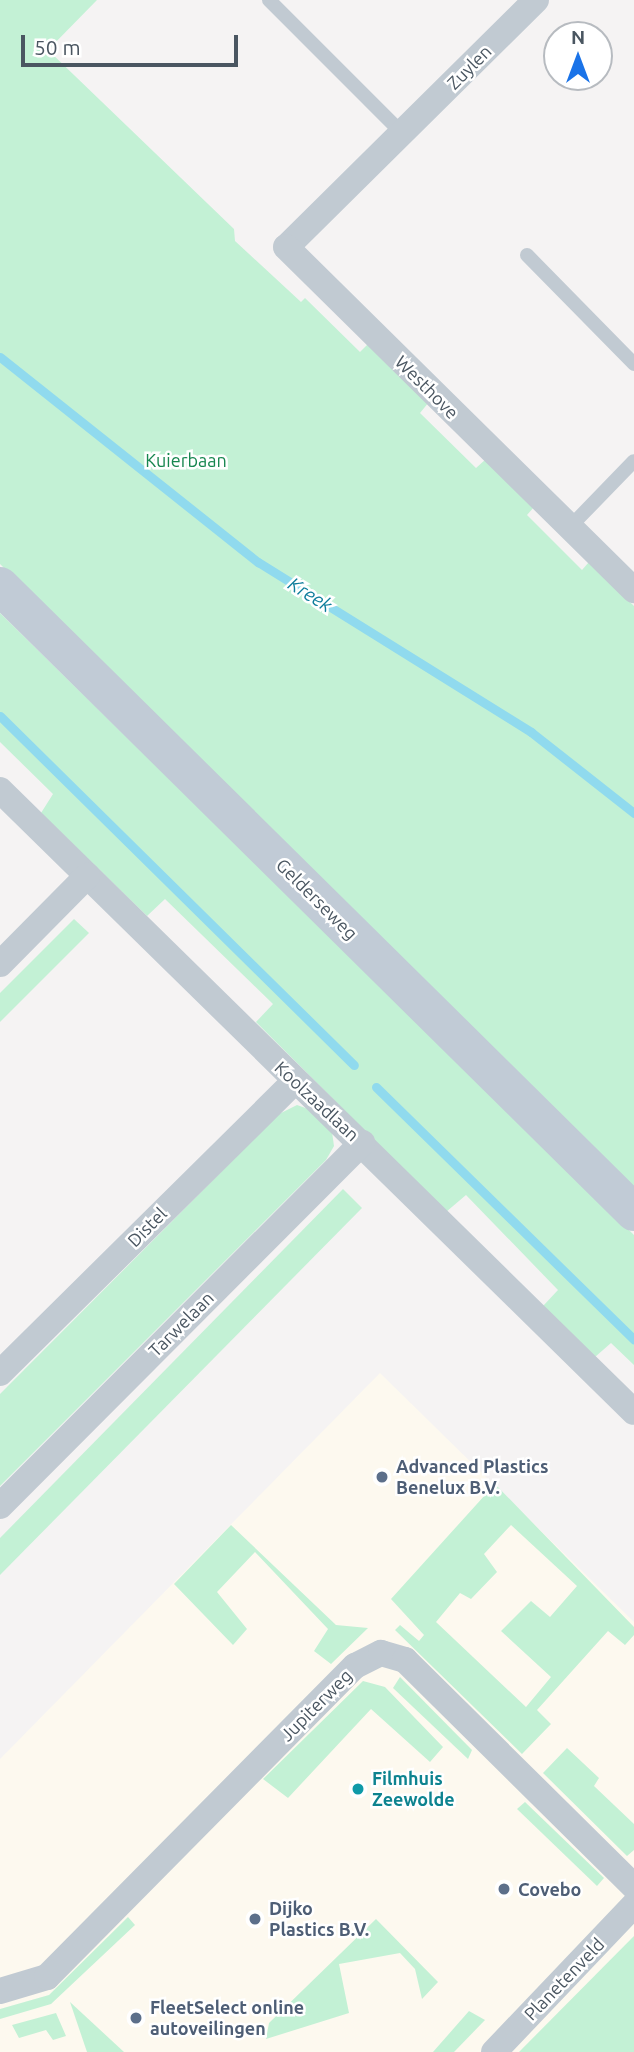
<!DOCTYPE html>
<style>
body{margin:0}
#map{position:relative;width:634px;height:2052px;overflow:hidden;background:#f5f3f3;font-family:Ubuntu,sans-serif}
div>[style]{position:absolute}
.commercial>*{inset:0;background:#fdf9ef}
.green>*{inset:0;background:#c3f1d5}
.stream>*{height:9px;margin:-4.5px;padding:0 4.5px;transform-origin:4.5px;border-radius:4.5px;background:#90daee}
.lane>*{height:14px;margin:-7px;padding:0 7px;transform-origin:7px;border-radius:7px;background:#c1cad2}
.street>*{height:26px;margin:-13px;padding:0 13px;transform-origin:13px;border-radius:13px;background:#c1cad2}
.secondary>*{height:38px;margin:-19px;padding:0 19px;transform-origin:19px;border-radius:19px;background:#c1cbd6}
.dots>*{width:19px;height:19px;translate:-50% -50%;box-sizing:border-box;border:4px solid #fff;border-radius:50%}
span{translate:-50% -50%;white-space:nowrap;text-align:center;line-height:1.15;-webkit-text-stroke:5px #fff;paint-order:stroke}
.street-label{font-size:18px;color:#4a5661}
.park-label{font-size:18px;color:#17864f}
.service-label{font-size:18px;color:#4e5e75;font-weight:700}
.left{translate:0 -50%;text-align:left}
.culture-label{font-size:18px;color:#0d838f;font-weight:700}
.water-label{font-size:19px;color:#0c7c9b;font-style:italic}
.north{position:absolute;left:543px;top:21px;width:70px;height:70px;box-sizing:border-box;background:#fff;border:2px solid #b7bbc0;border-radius:50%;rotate:0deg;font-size:19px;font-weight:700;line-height:28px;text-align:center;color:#4a5661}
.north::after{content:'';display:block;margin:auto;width:24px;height:32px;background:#1a73e8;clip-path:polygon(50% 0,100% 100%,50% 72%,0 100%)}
.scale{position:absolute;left:21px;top:35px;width:217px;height:32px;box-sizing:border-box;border:4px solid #4a5661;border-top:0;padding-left:9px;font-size:21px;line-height:24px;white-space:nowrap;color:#4a5661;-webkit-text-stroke:5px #fff;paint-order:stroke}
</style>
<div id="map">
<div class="commercial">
<div style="clip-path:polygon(380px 1373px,634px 1622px,634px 1966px,550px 2052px,0 2052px,0 1759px)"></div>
</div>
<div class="green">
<div style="clip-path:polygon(0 0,97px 0,48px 50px,234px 229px,235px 241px,301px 302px,305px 298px,360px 352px,368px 344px,429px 402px,420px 413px,476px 468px,486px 459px,534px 507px,527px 515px,582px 570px,589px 562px,634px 606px,634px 1189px,0 564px)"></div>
<div style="clip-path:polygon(0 613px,634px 1235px,634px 1365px,611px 1343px,595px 1357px,543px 1306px,558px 1290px,466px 1195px,446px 1212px,256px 1022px,273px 1004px,165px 899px,147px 916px,41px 813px,53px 794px,0 742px)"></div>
<div style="clip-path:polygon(74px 919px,89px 933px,0 1022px,0 993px)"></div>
<div style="clip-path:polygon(297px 1105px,311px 1110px,332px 1132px,334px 1146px,326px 1160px,0 1486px,0 1394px,279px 1114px)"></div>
<div style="clip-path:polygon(343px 1189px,362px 1208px,0 1575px,0 1538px)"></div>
<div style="clip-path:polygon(evenodd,495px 1484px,634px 1627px,634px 1635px,625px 1645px,608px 1631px,537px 1710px,551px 1724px,522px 1754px,395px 1630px,400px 1625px,419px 1641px,424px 1635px,391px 1599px,495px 1484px,511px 1525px,577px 1586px,550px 1617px,531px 1601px,501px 1631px,551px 1677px,526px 1707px,436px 1622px,460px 1593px,471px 1599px,497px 1572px,484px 1554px,511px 1525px)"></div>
<div style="clip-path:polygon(231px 1525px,336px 1625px,368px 1628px,331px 1664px,314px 1651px,328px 1629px,255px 1552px,217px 1592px,247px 1629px,233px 1645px,174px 1584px)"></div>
<div style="clip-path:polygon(400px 1677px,472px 1750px,468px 1759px,393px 1688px)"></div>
<div style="clip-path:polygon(363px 1681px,385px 1687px,443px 1747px,430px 1762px,371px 1709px,288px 1798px,263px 1779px)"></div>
<div style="clip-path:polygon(567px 1748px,599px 1778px,594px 1786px,634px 1824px,634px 1850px,627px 1856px,543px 1773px)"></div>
<div style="clip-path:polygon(525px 1802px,604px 1878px,597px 1886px,517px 1809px)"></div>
<div style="clip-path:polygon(128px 1917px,135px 1925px,51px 2004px,0 2019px,0 2009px,49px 1995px)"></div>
<div style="clip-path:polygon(376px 1919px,438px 1982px,422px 1999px,415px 1969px,400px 1953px,339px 1964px,349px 2013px,266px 2039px,269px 2023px)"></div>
<div style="clip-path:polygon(634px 1936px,634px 2052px,519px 2052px)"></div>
<div style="clip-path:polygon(70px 2002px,124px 2052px,87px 2052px)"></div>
<div style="clip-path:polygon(469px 2011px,485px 2020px,454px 2052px,433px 2052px)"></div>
<div style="clip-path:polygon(56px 2013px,66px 2036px,53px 2040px,46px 2030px,19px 2038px,12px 2025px)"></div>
</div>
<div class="stream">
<div style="left:0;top:357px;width:330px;rotate:38.5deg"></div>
<div style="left:258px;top:562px;width:322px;rotate:31.9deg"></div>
<div style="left:531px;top:732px;width:131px;rotate:38.2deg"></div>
<div style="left:0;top:716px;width:497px;rotate:44.6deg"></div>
<div style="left:376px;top:1087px;width:361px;rotate:44.4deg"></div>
</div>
<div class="lane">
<div style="left:269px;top:0;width:188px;rotate:45deg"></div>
<div style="left:527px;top:255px;width:153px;rotate:45.5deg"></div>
<div style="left:569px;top:528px;width:93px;rotate:-45.9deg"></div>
</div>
<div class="street">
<div style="left:536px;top:0;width:351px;rotate:135.3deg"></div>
<div style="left:286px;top:247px;width:489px;rotate:44.6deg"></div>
<div style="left:0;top:790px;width:888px;rotate:44.45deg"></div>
<div style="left:0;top:964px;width:124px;rotate:-45.3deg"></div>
<div style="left:0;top:1373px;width:415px;rotate:-44.7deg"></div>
<div style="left:0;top:1506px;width:513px;rotate:-45.08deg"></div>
<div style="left:0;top:1991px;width:49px;rotate:-16.6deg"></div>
<div style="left:47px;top:1977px;width:438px;rotate:-45.3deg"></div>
<div style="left:355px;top:1666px;width:29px;rotate:-27deg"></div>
<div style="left:381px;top:1653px;width:25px;rotate:16deg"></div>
<div style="left:405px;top:1660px;width:322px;rotate:44.7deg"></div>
<div style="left:494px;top:2052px;width:203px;rotate:-46.4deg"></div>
</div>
<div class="secondary">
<div style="left:0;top:586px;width:891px;rotate:44.64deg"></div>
</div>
<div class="dots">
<div style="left:382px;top:1477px;background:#5c6f8a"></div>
<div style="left:358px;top:1789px;background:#0f9aa8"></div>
<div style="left:504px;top:1889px;background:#5c6f8a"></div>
<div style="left:255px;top:1919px;background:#5c6f8a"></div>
<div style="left:136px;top:2018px;background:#5c6f8a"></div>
</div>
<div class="street-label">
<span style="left:469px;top:67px;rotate:-45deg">Zuylen</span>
<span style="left:427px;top:387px;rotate:45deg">Westhove</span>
<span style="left:317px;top:899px;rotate:45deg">Gelderseweg</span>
<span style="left:317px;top:1101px;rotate:43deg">Koolzaadlaan</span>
<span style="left:147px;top:1227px;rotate:-45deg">Distel</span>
<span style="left:181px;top:1324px;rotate:-45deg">Tarwelaan</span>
<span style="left:316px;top:1705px;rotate:-45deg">Jupiterweg</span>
<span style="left:564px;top:1979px;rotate:-46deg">Planetenveld</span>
</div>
<div class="park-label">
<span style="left:186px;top:460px">Kuierbaan</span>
</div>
<div class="service-label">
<span class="left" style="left:396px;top:1477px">Advanced Plastics<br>Benelux B.V.</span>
<span class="left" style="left:518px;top:1889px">Covebo</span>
<span class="left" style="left:269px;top:1919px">Dijko<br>Plastics B.V.</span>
<span class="left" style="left:150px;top:2018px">FleetSelect online<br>autoveilingen</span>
</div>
<div class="culture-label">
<span class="left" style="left:372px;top:1789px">Filmhuis<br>Zeewolde</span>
</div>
<div class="water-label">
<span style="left:310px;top:595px;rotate:32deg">Kreek</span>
</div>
<div class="north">N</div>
<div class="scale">50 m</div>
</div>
